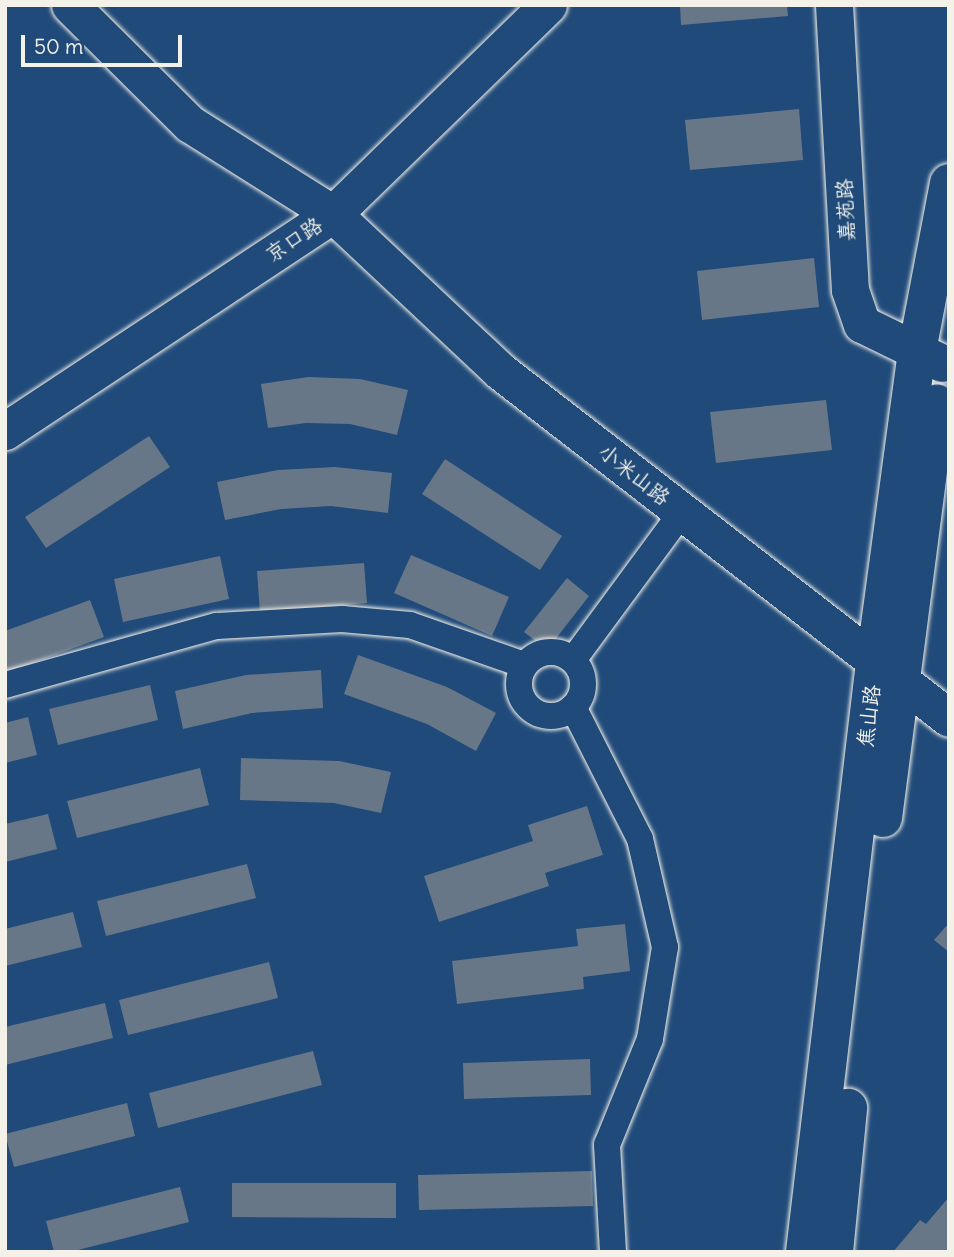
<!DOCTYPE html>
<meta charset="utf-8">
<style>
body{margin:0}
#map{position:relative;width:954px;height:1257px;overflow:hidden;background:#1f4a7a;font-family:Delius,"LXGW WenKai TC",sans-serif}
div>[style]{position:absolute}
.building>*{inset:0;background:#687788}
.roads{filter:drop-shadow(0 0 2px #f4f1e8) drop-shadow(0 0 2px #f4f1e8)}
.street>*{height:26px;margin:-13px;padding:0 13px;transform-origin:13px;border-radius:13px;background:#1f4a7a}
.street>.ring{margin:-13px;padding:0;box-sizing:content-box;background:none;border:26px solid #1f4a7a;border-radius:50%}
.secondary>*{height:37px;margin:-18.5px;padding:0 18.5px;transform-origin:18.5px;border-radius:18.5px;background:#1f4a7a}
.primary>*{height:38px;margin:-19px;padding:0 19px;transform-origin:19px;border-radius:19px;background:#1f4a7a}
span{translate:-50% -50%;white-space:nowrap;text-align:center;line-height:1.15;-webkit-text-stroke:6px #1f4a7a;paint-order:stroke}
.street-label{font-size:21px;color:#f4f1e8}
.frame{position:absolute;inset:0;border:7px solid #f4f1e8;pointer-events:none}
.scale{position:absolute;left:21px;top:35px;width:161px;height:32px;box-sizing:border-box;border:4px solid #f4f1e8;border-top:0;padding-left:9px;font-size:21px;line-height:24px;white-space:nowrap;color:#f4f1e8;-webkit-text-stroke:5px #1f4a7a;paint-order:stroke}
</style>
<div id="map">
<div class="building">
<div style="clip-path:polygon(680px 5px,787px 5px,788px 16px,681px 25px)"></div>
<div style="clip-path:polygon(799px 109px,803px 160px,690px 170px,685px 120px)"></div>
<div style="clip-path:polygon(814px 258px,819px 307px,702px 320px,697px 271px)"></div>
<div style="clip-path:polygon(308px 377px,360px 379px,408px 390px,397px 435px,350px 424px,306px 423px,268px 428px,261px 384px)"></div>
<div style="clip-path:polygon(826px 400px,832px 450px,716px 463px,710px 412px)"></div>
<div style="clip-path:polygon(149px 436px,170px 467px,46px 548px,25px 517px)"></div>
<div style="clip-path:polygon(445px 459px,562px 536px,540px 570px,422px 494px)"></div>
<div style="clip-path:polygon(335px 467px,392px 473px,388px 513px,331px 506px,281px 509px,225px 520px,217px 482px,278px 470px)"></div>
<div style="clip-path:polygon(411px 555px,509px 597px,492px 636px,394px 593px)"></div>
<div style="clip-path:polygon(220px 556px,229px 599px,123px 622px,114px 579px)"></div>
<div style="clip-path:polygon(364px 563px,367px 603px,260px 612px,257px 571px)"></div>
<div style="clip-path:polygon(567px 578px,589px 596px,547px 650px,524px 632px)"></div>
<div style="clip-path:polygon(90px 600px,104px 637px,5px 673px,5px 631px)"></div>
<div style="clip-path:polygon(358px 655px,447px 687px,496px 713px,476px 751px,427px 724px,344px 694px)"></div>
<div style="clip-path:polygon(321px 670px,323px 708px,252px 713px,183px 729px,175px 691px,246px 675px)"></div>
<div style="clip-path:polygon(150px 685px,158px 720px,58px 745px,49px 709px)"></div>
<div style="clip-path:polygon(28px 717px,37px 755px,5px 763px,5px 723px)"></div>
<div style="clip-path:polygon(241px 758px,339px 761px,391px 772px,381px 813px,334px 803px,240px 800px)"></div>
<div style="clip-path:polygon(200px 768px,209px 805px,77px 838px,67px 801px)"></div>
<div style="clip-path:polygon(587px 806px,603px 855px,545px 873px,549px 886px,439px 922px,424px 876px,533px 841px,528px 825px)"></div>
<div style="clip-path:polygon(48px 814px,57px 849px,5px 862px,5px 824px)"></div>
<div style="clip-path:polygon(247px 864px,256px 898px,106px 936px,97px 901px)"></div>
<div style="clip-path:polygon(73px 912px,82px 947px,5px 966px,5px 929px)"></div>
<div style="clip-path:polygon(949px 923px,949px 952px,934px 940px)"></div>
<div style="clip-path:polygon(625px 924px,630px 971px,583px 977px,584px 989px,457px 1004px,452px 961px,578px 946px,576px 929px)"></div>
<div style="clip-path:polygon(269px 962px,278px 998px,128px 1035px,119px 1000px)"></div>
<div style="clip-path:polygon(105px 1003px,113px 1038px,5px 1065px,5px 1027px)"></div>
<div style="clip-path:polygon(313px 1051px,322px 1085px,158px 1128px,149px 1093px)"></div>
<div style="clip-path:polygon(590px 1059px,591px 1095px,464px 1099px,463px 1063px)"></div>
<div style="clip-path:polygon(127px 1103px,135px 1136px,14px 1167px,5px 1134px)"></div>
<div style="clip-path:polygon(592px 1171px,593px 1206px,419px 1210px,418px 1175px)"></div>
<div style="clip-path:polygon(232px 1183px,396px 1183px,396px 1218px,232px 1217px)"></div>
<div style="clip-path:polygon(180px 1187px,189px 1222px,70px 1252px,54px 1252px,46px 1221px)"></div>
<div style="clip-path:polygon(949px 1197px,947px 1252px,893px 1252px,920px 1220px,926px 1224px)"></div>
</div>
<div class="roads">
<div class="street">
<div class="ring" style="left:519px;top:652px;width:38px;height:38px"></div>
<div style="left:573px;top:660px;width:184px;rotate:-53.6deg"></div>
<div style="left:5px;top:685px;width:220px;rotate:-15.6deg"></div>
<div style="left:217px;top:626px;width:125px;rotate:-3.2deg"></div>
<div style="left:342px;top:619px;width:68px;rotate:5deg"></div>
<div style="left:410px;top:625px;width:121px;rotate:19.3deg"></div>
<div style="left:573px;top:707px;width:148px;rotate:63.1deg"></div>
<div style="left:640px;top:839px;width:111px;rotate:77deg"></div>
<div style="left:665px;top:947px;width:93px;rotate:99.3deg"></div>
<div style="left:650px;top:1039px;width:114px;rotate:112.1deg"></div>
<div style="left:607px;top:1145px;width:107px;rotate:86.8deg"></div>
</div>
<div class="secondary">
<div style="left:70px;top:5px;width:169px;rotate:44.8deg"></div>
<div style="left:190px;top:124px;width:169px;rotate:32.2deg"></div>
<div style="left:333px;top:214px;width:229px;rotate:43.2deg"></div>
<div style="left:500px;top:371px;width:567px;rotate:37.7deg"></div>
<div style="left:834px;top:5px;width:285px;rotate:86.8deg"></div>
<div style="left:850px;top:290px;width:36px;rotate:71deg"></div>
<div style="left:862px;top:324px;width:89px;rotate:26deg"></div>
<div style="left:5px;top:431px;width:393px;rotate:-33.5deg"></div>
<div style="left:333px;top:214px;width:300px;rotate:-44.2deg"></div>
</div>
<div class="primary">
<div style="left:883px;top:818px;width:418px;rotate:-82.6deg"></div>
<div style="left:805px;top:1252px;width:594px;rotate:-83.23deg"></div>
<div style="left:875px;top:662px;width:314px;rotate:-82.3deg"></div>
<div style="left:917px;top:351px;width:171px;rotate:-79.2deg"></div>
<div style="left:834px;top:1252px;width:145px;rotate:-84.4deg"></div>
</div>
</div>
<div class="street-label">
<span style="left:846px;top:210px;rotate:-93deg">嘉苑路</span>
<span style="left:294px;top:240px;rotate:-33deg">京口路</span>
<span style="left:634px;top:475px;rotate:38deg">小米山路</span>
<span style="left:869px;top:716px;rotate:-83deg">焦山路</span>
</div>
<div class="frame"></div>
<div class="scale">50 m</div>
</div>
